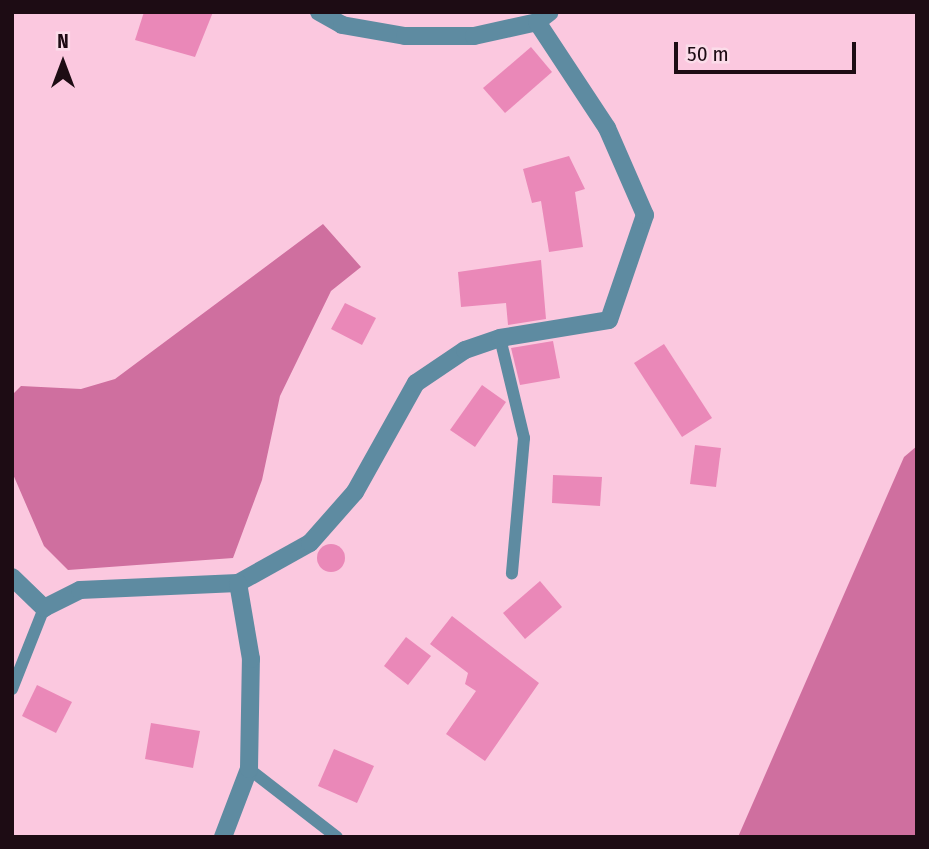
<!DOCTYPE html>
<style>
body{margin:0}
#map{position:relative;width:929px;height:849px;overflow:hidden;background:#fbc8df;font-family:"Fira Sans Condensed",sans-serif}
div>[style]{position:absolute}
.water>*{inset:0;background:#cf6f9f}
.building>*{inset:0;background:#ea88b8}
.round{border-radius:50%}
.service>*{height:12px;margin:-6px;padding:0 6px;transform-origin:6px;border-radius:6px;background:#5e8ba1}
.minor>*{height:18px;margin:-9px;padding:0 9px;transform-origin:9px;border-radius:9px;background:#5e8ba1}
span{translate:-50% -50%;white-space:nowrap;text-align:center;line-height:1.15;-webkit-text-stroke:5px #fbdce9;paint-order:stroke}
.frame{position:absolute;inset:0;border:14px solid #1d0c14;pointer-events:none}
.north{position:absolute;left:28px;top:28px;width:70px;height:70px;-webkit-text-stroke:5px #fbdce9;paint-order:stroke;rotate:0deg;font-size:19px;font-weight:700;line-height:28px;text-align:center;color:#1d0c14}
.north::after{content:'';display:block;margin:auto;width:24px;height:32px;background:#1d0c14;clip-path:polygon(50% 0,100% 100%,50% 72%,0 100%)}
.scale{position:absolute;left:674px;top:42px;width:182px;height:32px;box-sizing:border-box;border:4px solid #1d0c14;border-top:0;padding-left:9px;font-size:21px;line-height:24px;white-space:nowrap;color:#1d0c14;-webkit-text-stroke:5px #fbdce9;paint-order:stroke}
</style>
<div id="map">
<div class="water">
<div style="clip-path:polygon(323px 224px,361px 267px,331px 291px,280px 396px,262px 480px,233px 558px,68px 570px,44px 546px,12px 472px,12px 395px,21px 386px,81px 389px,115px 379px)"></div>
<div style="clip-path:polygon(917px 446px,917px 837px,738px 837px,904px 457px)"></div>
</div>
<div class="building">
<div style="clip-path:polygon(144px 12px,213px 12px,195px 57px,135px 40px)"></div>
<div style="clip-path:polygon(531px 47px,552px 72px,505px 113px,483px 88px)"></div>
<div style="clip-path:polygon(569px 156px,585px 189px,575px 192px,583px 247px,549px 252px,541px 201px,532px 203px,523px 169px)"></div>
<div style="clip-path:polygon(541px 260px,546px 319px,508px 325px,506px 303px,461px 307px,458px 272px)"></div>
<div style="clip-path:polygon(345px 303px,376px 318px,362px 345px,331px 329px)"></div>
<div style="clip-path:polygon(553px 341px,560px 378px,520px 385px,511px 348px)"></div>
<div style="clip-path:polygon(664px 344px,712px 418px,682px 437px,634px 363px)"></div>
<div style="clip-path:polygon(482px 385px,506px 402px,475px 447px,450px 430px)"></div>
<div style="clip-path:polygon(695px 445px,721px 448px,716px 487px,690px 484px)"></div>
<div style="clip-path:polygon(553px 475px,602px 477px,600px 506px,552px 503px)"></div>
<div class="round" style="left:317px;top:544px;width:28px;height:28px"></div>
<div style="clip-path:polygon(540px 581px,562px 607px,525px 639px,503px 613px)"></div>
<div style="clip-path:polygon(452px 616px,539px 683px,485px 761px,446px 734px,476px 691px,465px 684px,468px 673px,430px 644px)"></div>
<div style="clip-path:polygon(406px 637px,431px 656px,408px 685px,384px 666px)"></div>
<div style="clip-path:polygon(37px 685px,72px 702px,56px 733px,22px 716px)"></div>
<div style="clip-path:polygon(151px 723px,200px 731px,193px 768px,145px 759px)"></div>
<div style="clip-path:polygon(334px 749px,374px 766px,357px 803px,318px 786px)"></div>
</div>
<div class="service">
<div style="left:500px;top:338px;width:103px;rotate:76.5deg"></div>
<div style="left:524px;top:438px;width:136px;rotate:95.1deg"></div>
<div style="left:12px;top:689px;width:87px;rotate:-68.4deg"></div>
<div style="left:249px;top:769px;width:111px;rotate:37.7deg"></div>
</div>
<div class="minor">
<div style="left:319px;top:12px;width:26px;rotate:29deg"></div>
<div style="left:342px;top:25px;width:64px;rotate:9.9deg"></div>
<div style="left:405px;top:36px;width:69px"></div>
<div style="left:474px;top:36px;width:65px;rotate:-12.5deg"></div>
<div style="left:537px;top:22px;width:16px;rotate:-38deg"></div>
<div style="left:12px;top:577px;width:45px;rotate:44.1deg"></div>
<div style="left:44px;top:608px;width:40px;rotate:-26.6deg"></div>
<div style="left:80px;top:590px;width:158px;rotate:-2.5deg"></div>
<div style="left:238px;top:583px;width:82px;rotate:-29.1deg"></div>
<div style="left:310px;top:543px;width:68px;rotate:-48.6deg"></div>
<div style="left:355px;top:492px;width:125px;rotate:-60.8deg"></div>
<div style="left:416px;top:383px;width:59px;rotate:-34deg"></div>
<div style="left:465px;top:350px;width:37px;rotate:-19deg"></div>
<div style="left:500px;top:338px;width:110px;rotate:-9.4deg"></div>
<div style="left:609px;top:320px;width:111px;rotate:-71.1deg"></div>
<div style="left:645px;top:215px;width:95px;rotate:-113.6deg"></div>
<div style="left:607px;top:128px;width:127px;rotate:-123.4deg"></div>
<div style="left:223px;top:837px;width:73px;rotate:-69.1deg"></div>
<div style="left:249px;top:769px;width:110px;rotate:-89deg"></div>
<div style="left:251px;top:659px;width:77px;rotate:-99.7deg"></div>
</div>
<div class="frame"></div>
<div class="north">N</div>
<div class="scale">50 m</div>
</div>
